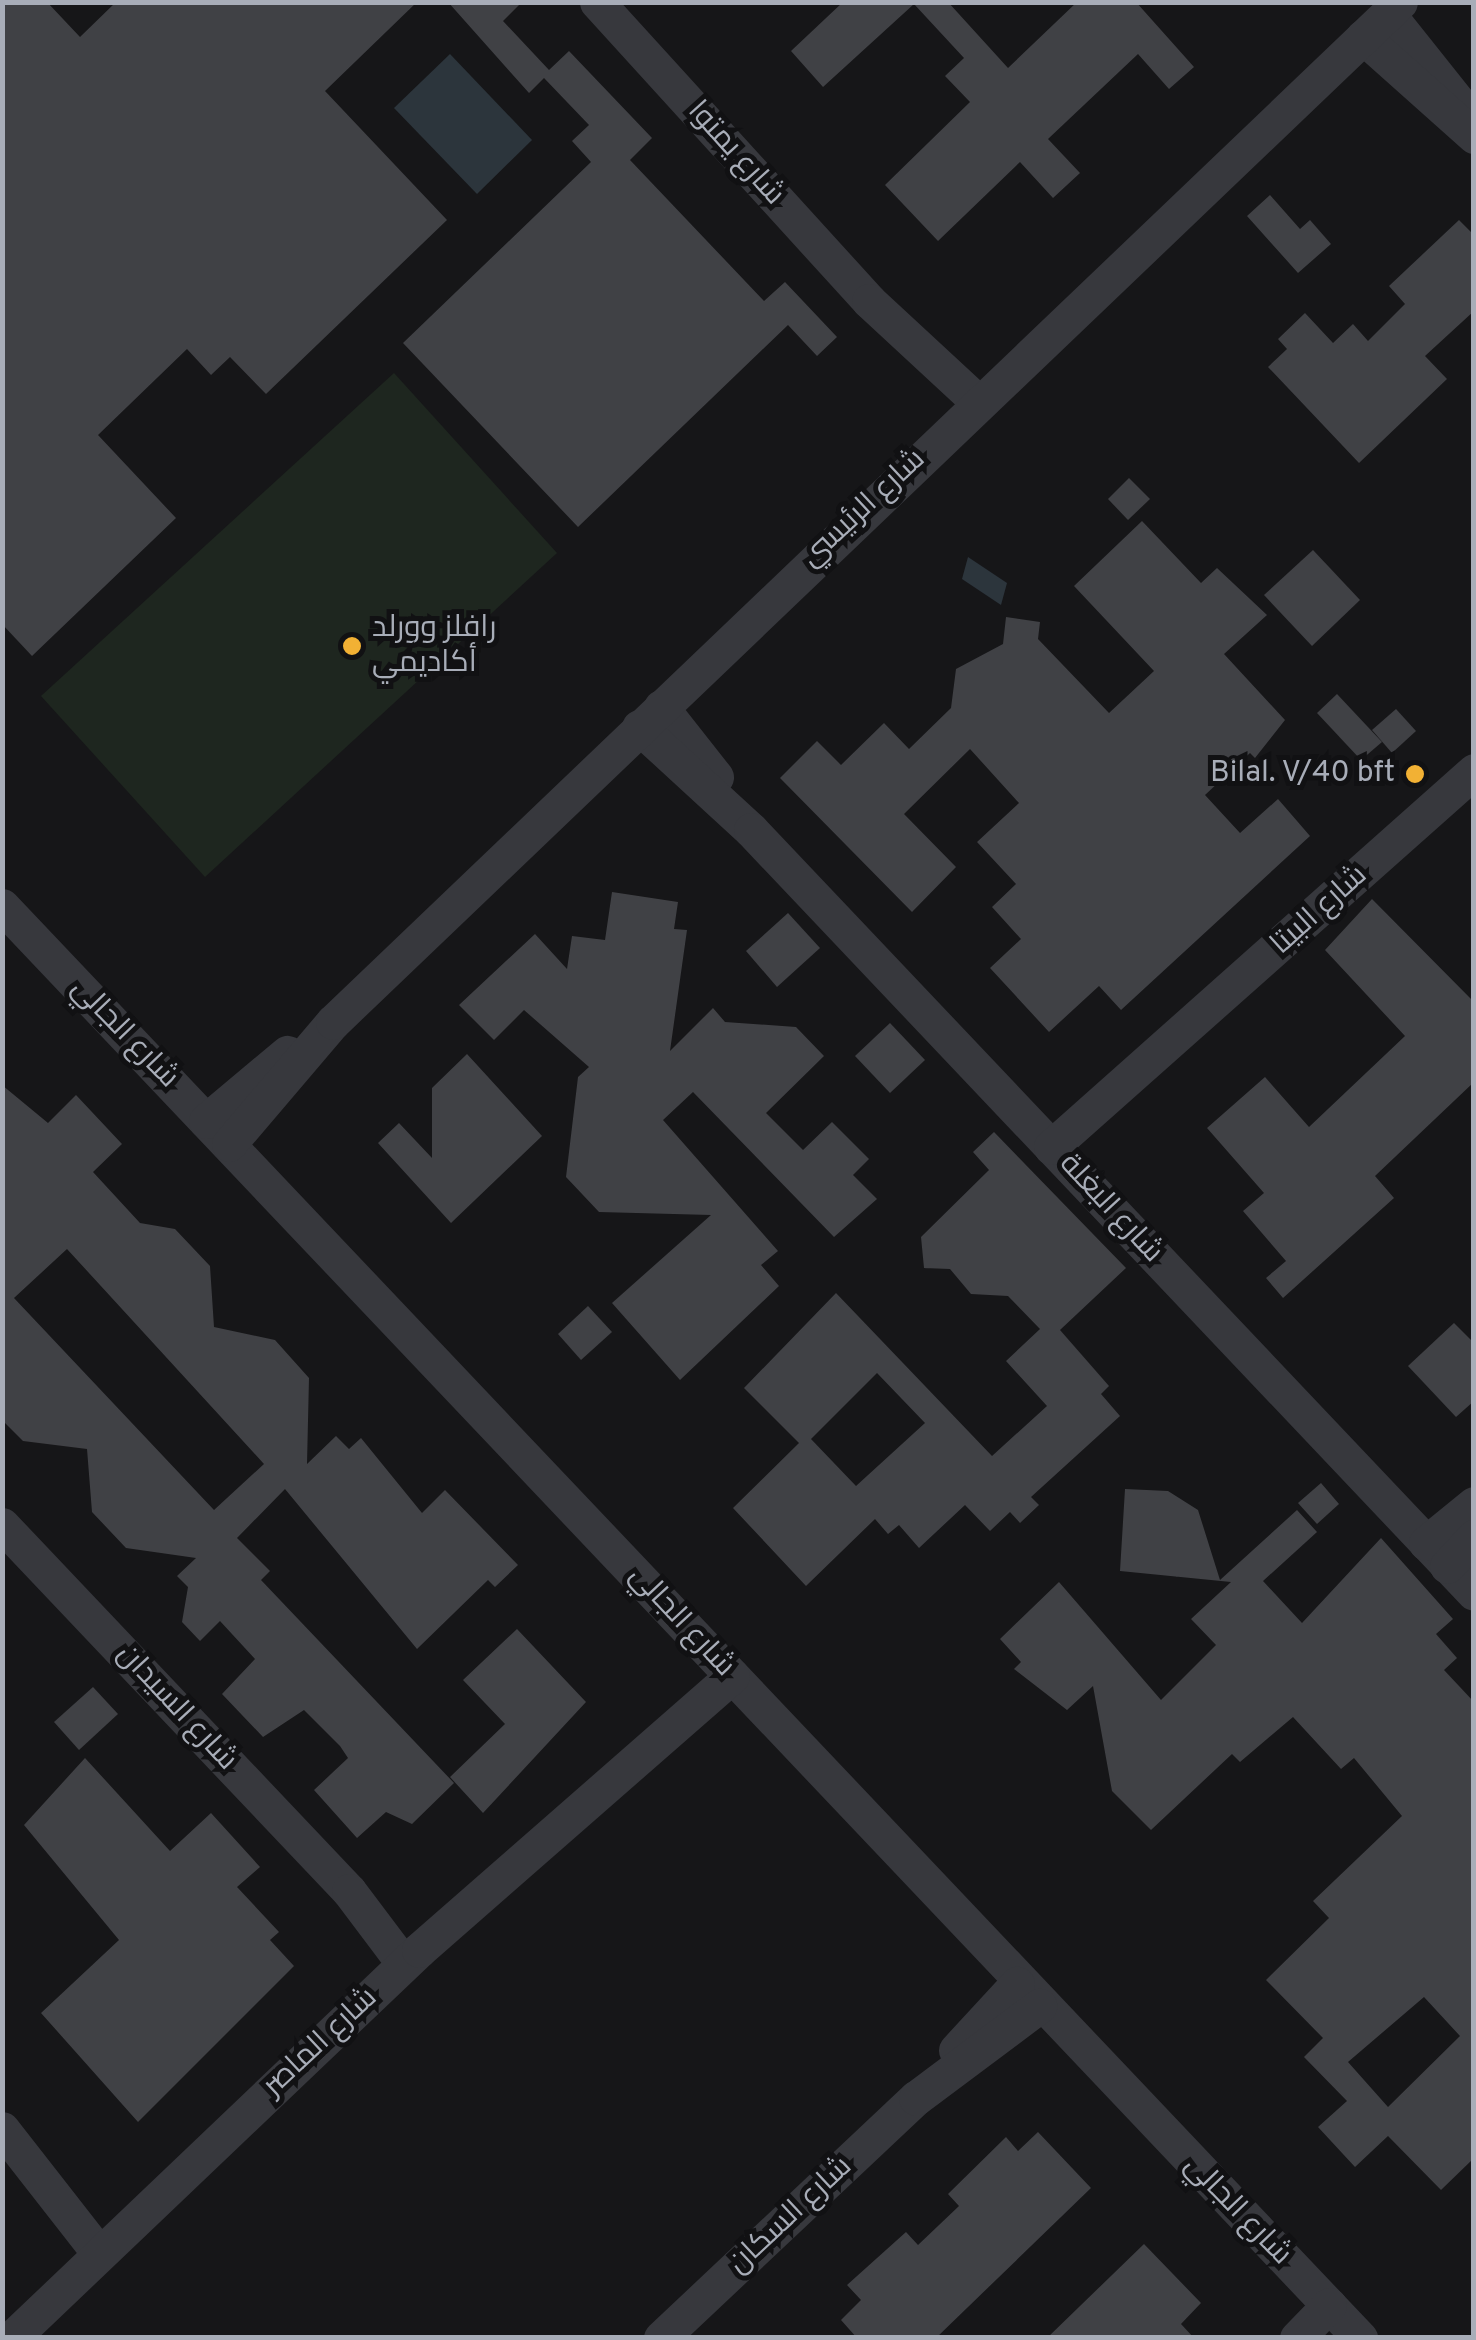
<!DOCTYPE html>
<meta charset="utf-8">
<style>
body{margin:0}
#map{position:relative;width:1476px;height:2340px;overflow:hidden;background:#161618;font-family:Overpass,Cairo,sans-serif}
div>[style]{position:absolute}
.green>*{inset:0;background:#1e261f}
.water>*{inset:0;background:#2c353c}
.building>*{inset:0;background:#404145}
.minor>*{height:35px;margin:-17.5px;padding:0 17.5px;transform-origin:17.5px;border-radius:17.5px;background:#37383d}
.dots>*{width:28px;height:28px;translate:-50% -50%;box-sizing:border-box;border:5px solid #111113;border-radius:50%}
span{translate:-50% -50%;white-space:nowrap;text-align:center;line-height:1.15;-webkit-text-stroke:10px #111113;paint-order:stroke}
.street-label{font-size:30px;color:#a8adb8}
.poi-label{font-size:30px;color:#a8adb8}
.left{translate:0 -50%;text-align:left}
.right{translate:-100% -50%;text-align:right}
.frame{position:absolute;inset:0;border:5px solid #a8adb8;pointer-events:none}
</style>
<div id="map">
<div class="green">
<div style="clip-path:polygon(394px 373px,557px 553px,205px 877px,41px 696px)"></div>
</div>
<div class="water">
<div style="clip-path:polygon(450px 54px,532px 140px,477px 194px,394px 108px)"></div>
<div style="clip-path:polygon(968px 557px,1007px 583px,1001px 605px,962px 579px)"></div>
</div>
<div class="building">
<div style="clip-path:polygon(2px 2px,47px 2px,80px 37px,116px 2px,417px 2px,325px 91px,447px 220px,266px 394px,230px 357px,211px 375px,187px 349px,98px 435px,176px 518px,32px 656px,2px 624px)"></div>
<div style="clip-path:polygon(448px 2px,522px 2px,503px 21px,549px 70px,569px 51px,652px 138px,630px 160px,764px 301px,785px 282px,837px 337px,817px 356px,788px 325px,578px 527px,403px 343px,591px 162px,572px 141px,589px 125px,544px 78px,529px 93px)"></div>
<div style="clip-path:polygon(843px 2px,948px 2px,1008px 68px,1077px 2px,1136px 2px,1194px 67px,1169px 89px,1138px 54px,1048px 139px,1080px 173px,1053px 198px,1020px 162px,938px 241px,885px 185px,970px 102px,945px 76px,964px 58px,914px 4px,823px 87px,791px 51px)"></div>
<div style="clip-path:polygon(1270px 195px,1300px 229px,1310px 220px,1331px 244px,1298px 273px,1247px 216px)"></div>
<div style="clip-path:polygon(1459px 220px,1474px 235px,1474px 311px,1425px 356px,1447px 379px,1359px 463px,1268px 367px,1287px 349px,1278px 339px,1305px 313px,1333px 343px,1353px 324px,1368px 341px,1405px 304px,1389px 286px)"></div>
<div style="clip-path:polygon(1129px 478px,1150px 499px,1128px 520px,1108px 499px)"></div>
<div style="clip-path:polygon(1142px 521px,1201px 583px,1217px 568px,1267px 615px,1224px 654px,1285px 720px,1255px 758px,1250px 753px,1205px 795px,1240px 833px,1278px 799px,1310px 836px,1121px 1010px,1099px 986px,1049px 1032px,990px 968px,1021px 939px,992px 907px,1016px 884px,977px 842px,1019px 803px,970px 749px,904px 814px,956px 867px,912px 912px,780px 778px,817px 741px,841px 765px,884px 723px,909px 749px,951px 708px,956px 669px,1003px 644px,1006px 617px,1040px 622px,1038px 639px,1109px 713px,1154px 671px,1074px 586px)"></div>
<div style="clip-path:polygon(1313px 550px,1360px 600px,1312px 646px,1264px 595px)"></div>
<div style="clip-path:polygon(1337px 694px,1382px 742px,1361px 760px,1317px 713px)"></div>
<div style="clip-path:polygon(1396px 709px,1416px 731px,1392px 753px,1372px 730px)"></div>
<div style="clip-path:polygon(612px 892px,678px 902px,674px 929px,687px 930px,670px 1051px,713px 1008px,725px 1022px,796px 1027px,824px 1056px,766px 1113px,803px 1150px,832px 1122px,869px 1159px,853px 1175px,877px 1199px,834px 1237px,693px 1092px,663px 1120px,778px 1251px,761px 1265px,779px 1286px,680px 1380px,612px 1303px,711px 1215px,599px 1212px,566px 1177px,578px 1077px,589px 1067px,524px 1010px,494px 1040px,459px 1005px,535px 934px,567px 969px,572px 936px,605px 940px)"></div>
<div style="clip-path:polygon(1372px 899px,1474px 1002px,1474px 1082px,1375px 1176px,1394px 1198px,1283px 1298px,1266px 1278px,1286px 1261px,1243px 1211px,1264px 1193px,1207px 1128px,1265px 1077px,1309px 1127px,1405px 1036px,1325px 950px)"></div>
<div style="clip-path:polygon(788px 913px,820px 948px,777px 987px,746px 951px)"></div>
<div style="clip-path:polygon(890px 1023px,925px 1060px,890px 1093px,855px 1056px)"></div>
<div style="clip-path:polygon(467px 1054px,542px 1136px,451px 1223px,378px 1143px,399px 1123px,432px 1158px,432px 1088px)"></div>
<div style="clip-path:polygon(evenodd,2px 1085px,48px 1123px,76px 1095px,122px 1144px,93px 1172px,140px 1223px,175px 1229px,210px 1266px,214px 1327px,275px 1340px,309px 1378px,307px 1464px,336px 1436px,349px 1449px,361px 1438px,422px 1513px,445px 1490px,518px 1565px,495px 1587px,488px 1580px,417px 1649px,285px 1489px,237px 1538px,270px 1571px,261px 1580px,454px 1783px,412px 1824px,386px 1812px,357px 1838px,314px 1790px,348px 1758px,340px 1746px,304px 1710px,263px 1737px,222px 1694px,255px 1659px,220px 1621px,200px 1641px,182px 1622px,188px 1587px,177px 1576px,196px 1558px,126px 1548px,92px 1512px,87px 1449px,23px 1441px,2px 1420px,2px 1085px,67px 1249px,264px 1464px,214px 1510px,14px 1298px,67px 1249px)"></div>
<div style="clip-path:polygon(evenodd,994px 1132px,1126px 1268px,1060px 1330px,1109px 1386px,1101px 1394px,1120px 1416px,1031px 1497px,1039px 1505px,1020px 1523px,1010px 1512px,990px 1531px,965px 1505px,919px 1548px,899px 1525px,888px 1534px,875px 1519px,806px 1586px,733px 1508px,799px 1443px,744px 1388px,836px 1293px,992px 1456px,1047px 1406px,1006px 1361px,1040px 1329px,1008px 1296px,971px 1294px,950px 1269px,924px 1268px,921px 1237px,989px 1170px,973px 1152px,994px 1132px,877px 1373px,925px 1423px,856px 1486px,811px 1439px,877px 1373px)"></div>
<div style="clip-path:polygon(588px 1306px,612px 1332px,581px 1360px,558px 1334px)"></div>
<div style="clip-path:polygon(1454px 1323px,1474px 1343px,1474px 1401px,1456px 1417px,1408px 1366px)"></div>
<div style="clip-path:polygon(1321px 1483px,1339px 1504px,1317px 1524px,1298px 1503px)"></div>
<div style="clip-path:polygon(evenodd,1125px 1489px,1168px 1491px,1198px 1510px,1220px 1580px,1297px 1510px,1317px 1532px,1263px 1581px,1302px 1623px,1381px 1538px,1453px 1619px,1436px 1634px,1457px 1658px,1444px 1670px,1474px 1702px,1474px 2158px,1441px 2190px,1388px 2136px,1355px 2167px,1318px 2127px,1347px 2101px,1304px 2057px,1323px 2038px,1266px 1980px,1329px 1918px,1313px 1901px,1402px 1816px,1354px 1758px,1341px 1769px,1293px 1717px,1240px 1762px,1232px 1754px,1151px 1830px,1112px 1791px,1093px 1686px,1067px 1710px,1014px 1669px,1021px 1662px,1000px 1639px,1059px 1582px,1161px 1700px,1216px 1645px,1191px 1619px,1231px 1582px,1120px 1571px,1125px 1489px,1424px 1997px,1460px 2036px,1388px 2107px,1348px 2062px,1424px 1997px)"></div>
<div style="clip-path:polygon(517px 1629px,586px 1702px,483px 1813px,450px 1777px,505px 1724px,463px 1680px)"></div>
<div style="clip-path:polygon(93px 1687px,118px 1714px,79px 1750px,54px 1722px)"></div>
<div style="clip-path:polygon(85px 1758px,170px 1851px,211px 1813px,260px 1867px,237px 1887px,279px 1932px,270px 1940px,294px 1966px,138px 2122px,41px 2013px,119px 1940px,24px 1825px)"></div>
<div style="clip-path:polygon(1038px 2132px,1091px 2188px,936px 2338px,857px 2338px,841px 2320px,861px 2300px,847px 2285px,906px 2232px,918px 2245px,959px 2206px,948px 2194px,1006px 2137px,1018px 2151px)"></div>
<div style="clip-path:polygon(1144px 2244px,1201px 2303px,1181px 2324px,1194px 2338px,1047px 2338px)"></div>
</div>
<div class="minor">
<div style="left:597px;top:2px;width:404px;rotate:47.7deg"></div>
<div style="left:869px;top:301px;width:149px;rotate:42.8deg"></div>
<div style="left:1388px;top:14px;width:114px;rotate:51.4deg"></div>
<div style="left:1363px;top:37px;width:149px;rotate:41.7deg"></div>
<div style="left:661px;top:707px;width:89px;rotate:51.8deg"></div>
<div style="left:639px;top:727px;width:152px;rotate:42.6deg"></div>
<div style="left:751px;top:830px;width:1051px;rotate:46.54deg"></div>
<div style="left:2px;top:906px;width:1974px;rotate:46.52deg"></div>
<div style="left:206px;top:1121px;width:106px;rotate:-40deg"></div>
<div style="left:229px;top:1144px;width:160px;rotate:-49.6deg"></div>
<div style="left:333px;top:1022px;width:1476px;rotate:-43.71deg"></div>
<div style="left:1051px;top:1147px;width:566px;rotate:-41.63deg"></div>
<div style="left:2px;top:1525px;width:504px;rotate:46.53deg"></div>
<div style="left:349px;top:1891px;width:91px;rotate:53deg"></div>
<div style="left:1426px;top:1543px;width:62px;rotate:-39.1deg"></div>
<div style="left:1447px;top:1566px;width:40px;rotate:-47deg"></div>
<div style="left:956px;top:2050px;width:90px;rotate:-47.3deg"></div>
<div style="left:2px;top:2129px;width:157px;rotate:52deg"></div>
<div style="left:12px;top:2338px;width:562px;rotate:-43.63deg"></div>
<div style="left:419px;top:1950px;width:416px;rotate:-41.2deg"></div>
<div style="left:661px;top:2338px;width:350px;rotate:-43.3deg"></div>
<div style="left:916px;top:2098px;width:154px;rotate:-36.8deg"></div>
<div style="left:1297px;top:2338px;width:46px;rotate:-45.9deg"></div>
</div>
<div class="dots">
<div style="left:352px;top:646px;background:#f2b134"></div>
<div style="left:1415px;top:774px;background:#f2b134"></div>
</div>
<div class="street-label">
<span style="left:735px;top:154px;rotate:48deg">شارع يمتوا</span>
<span style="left:864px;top:509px;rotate:-43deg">شارع الرئيسي</span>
<span style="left:1320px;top:911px;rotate:-42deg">شارع البيتا</span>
<span style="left:124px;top:1034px;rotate:46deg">شارع الجالي</span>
<span style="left:1110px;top:1209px;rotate:47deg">شارع البغلة</span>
<span style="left:681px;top:1622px;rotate:47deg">شارع الجالي</span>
<span style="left:176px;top:1708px;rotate:47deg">شارع السيدان</span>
<span style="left:321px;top:2043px;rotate:-43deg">شارع الماصر</span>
<span style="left:1237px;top:2211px;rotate:46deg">شارع الجالي</span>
<span style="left:791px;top:2216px;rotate:-43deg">شارع السكان</span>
</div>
<div class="poi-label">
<span class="left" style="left:372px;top:646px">رافلز وورلد<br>أكاديمي</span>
<span class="right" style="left:1395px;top:774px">Bilal. V/40 bft</span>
</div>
<div class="frame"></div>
</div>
